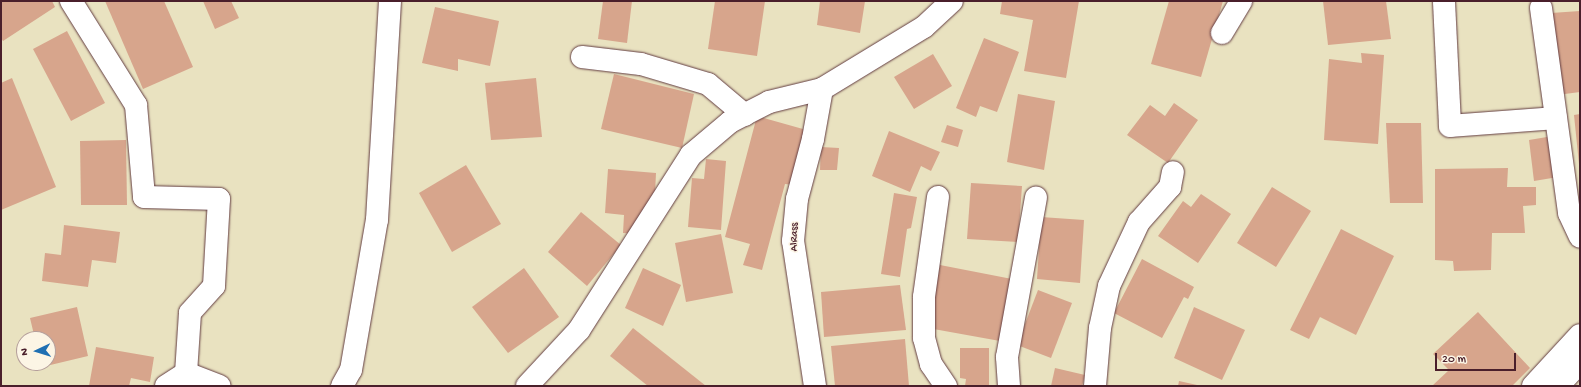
<!DOCTYPE html>
<style>
body{margin:0}
#map{position:relative;width:1581px;height:387px;overflow:hidden;background:#e9e2c0;font-family:"Gochi Hand",sans-serif}
div>[style]{position:absolute}
.building>*{inset:0;background:#d7a58c}
.roads{filter:drop-shadow(0 0 1px #623c41) drop-shadow(0 0 1px #623c41)}
.street>*{height:22px;margin:-11px;padding:0 11px;transform-origin:11px;border-radius:11px;background:#fff}
.secondary>*{height:22px;margin:-11px;padding:0 11px;transform-origin:11px;border-radius:11px;background:#fff}
span{translate:-50% -50%;white-space:nowrap;text-align:center;line-height:1.15;-webkit-text-stroke:3px #fcf5e5;paint-order:stroke}
.street-label{font-size:11px;color:#4a1f2b}
.frame{position:absolute;inset:0;border:2px solid #4a1f2b;pointer-events:none}
.north{position:absolute;left:16px;top:331px;width:40px;height:40px;box-sizing:border-box;background:#fcf5e5;border:1px solid #b59f9b;border-radius:50%;rotate:266deg;font-size:11px;font-weight:700;line-height:16px;text-align:center;color:#4a1f2b}
.north::after{content:'';display:block;margin:auto;width:14px;height:18px;background:#1f6fb2;clip-path:polygon(50% 0,100% 100%,50% 72%,0 100%)}
.scale{position:absolute;left:1435px;top:353px;width:81px;height:18px;box-sizing:border-box;border:2px solid #4a1f2b;border-top:0;padding-left:5px;font-size:12px;line-height:14px;white-space:nowrap;color:#4a1f2b;-webkit-text-stroke:3px #fcf5e5;paint-order:stroke}
</style>
<div id="map">
<div class="building">
<div style="clip-path:polygon(1px 1px,52px 1px,55px 7px,3px 41px,1px 38px)"></div>
<div style="clip-path:polygon(105px 1px,164px 1px,193px 67px,143px 89px)"></div>
<div style="clip-path:polygon(203px 1px,231px 1px,239px 18px,215px 29px)"></div>
<div style="clip-path:polygon(603px 1px,632px 1px,627px 43px,598px 39px)"></div>
<div style="clip-path:polygon(715px 1px,765px 1px,757px 56px,708px 49px)"></div>
<div style="clip-path:polygon(820px 1px,865px 1px,860px 33px,817px 25px)"></div>
<div style="clip-path:polygon(1002px 1px,1079px 1px,1066px 78px,1024px 71px,1033px 20px,1000px 14px)"></div>
<div style="clip-path:polygon(1169px 1px,1223px 1px,1201px 77px,1151px 64px)"></div>
<div style="clip-path:polygon(1323px 1px,1386px 1px,1391px 39px,1328px 45px)"></div>
<div style="clip-path:polygon(435px 7px,499px 21px,490px 66px,458px 59px,458px 71px,422px 63px)"></div>
<div style="clip-path:polygon(1580px 11px,1580px 92px,1557px 95px,1551px 13px)"></div>
<div style="clip-path:polygon(67px 31px,105px 103px,71px 121px,33px 49px)"></div>
<div style="clip-path:polygon(984px 38px,1019px 52px,997px 112px,980px 106px,976px 117px,956px 108px)"></div>
<div style="clip-path:polygon(1361px 53px,1384px 55px,1378px 144px,1324px 140px,1329px 59px,1362px 63px)"></div>
<div style="clip-path:polygon(933px 54px,952px 86px,914px 109px,894px 77px)"></div>
<div style="clip-path:polygon(614px 74px,694px 94px,682px 148px,601px 129px)"></div>
<div style="clip-path:polygon(12px 78px,56px 187px,1px 210px,1px 83px)"></div>
<div style="clip-path:polygon(536px 78px,542px 137px,491px 140px,485px 83px)"></div>
<div style="clip-path:polygon(1018px 94px,1055px 101px,1044px 170px,1007px 162px)"></div>
<div style="clip-path:polygon(1174px 103px,1198px 120px,1168px 163px,1127px 135px,1150px 105px,1165px 116px)"></div>
<div style="clip-path:polygon(1580px 114px,1580px 164px,1579px 164px,1574px 115px)"></div>
<div style="clip-path:polygon(757px 116px,810px 131px,795px 185px,785px 184px,762px 270px,743px 265px,750px 244px,725px 237px)"></div>
<div style="clip-path:polygon(1386px 123px,1421px 123px,1423px 203px,1390px 203px)"></div>
<div style="clip-path:polygon(947px 125px,963px 130px,958px 147px,941px 142px)"></div>
<div style="clip-path:polygon(889px 131px,940px 152px,931px 171px,921px 166px,910px 192px,872px 176px)"></div>
<div style="clip-path:polygon(1553px 136px,1558px 177px,1534px 181px,1529px 140px)"></div>
<div style="clip-path:polygon(126px 140px,127px 205px,81px 205px,80px 141px)"></div>
<div style="clip-path:polygon(821px 147px,839px 148px,837px 170px,820px 170px)"></div>
<div style="clip-path:polygon(706px 159px,726px 161px,721px 230px,688px 227px,692px 178px,704px 179px)"></div>
<div style="clip-path:polygon(466px 165px,501px 224px,452px 252px,419px 193px)"></div>
<div style="clip-path:polygon(1508px 168px,1507px 187px,1536px 187px,1536px 205px,1523px 206px,1525px 233px,1492px 233px,1491px 270px,1454px 271px,1453px 261px,1435px 260px,1435px 169px)"></div>
<div style="clip-path:polygon(608px 169px,656px 173px,653px 235px,623px 233px,624px 215px,605px 213px)"></div>
<div style="clip-path:polygon(971px 183px,1022px 186px,1018px 242px,967px 239px)"></div>
<div style="clip-path:polygon(1272px 187px,1311px 211px,1276px 267px,1237px 243px)"></div>
<div style="clip-path:polygon(894px 193px,917px 197px,911px 228px,907px 229px,900px 277px,881px 274px)"></div>
<div style="clip-path:polygon(1201px 194px,1231px 214px,1198px 263px,1158px 236px,1183px 201px,1191px 207px)"></div>
<div style="clip-path:polygon(581px 212px,621px 245px,587px 286px,548px 252px)"></div>
<div style="clip-path:polygon(1041px 217px,1084px 220px,1080px 283px,1037px 279px)"></div>
<div style="clip-path:polygon(64px 225px,120px 232px,116px 263px,92px 260px,88px 287px,42px 281px,45px 253px,61px 255px)"></div>
<div style="clip-path:polygon(1341px 229px,1394px 256px,1356px 335px,1320px 317px,1309px 339px,1290px 330px)"></div>
<div style="clip-path:polygon(721px 234px,733px 293px,686px 302px,675px 243px)"></div>
<div style="clip-path:polygon(1142px 259px,1194px 287px,1188px 299px,1184px 297px,1162px 338px,1114px 313px)"></div>
<div style="clip-path:polygon(940px 265px,1012px 279px,1000px 341px,928px 328px)"></div>
<div style="clip-path:polygon(524px 268px,559px 317px,508px 353px,472px 307px)"></div>
<div style="clip-path:polygon(643px 268px,681px 285px,663px 326px,625px 308px)"></div>
<div style="clip-path:polygon(900px 285px,906px 330px,824px 337px,821px 292px)"></div>
<div style="clip-path:polygon(1038px 290px,1072px 303px,1051px 358px,1017px 345px)"></div>
<div style="clip-path:polygon(77px 307px,88px 356px,42px 367px,41px 363px,48px 363px,48px 339px,35px 339px,30px 318px)"></div>
<div style="clip-path:polygon(1194px 307px,1245px 330px,1222px 380px,1174px 358px)"></div>
<div style="clip-path:polygon(1478px 312px,1530px 368px,1512px 386px,1432px 386px,1449px 370px,1433px 354px)"></div>
<div style="clip-path:polygon(633px 328px,706px 386px,648px 386px,610px 356px)"></div>
<div style="clip-path:polygon(905px 339px,909px 386px,835px 386px,831px 346px)"></div>
<div style="clip-path:polygon(96px 347px,154px 357px,150px 382px,131px 378px,129px 386px,89px 386px)"></div>
<div style="clip-path:polygon(960px 348px,989px 348px,989px 386px,965px 386px,966px 379px,960px 378px)"></div>
<div style="clip-path:polygon(1055px 368px,1085px 375px,1082px 386px,1051px 386px)"></div>
<div style="clip-path:polygon(1179px 381px,1197px 385px,1197px 386px,1178px 386px)"></div>
</div>
<div class="roads">
<div class="street">
<div style="left:71px;top:1px;width:123px;rotate:58deg"></div>
<div style="left:136px;top:105px;width:92px;rotate:85deg"></div>
<div style="left:144px;top:197px;width:75px;rotate:1.5deg"></div>
<div style="left:219px;top:199px;width:87px;rotate:93.3deg"></div>
<div style="left:214px;top:286px;width:36px;rotate:132deg"></div>
<div style="left:190px;top:313px;width:60px;rotate:93.8deg"></div>
<div style="left:1444px;top:2px;width:124px;rotate:87.2deg"></div>
<div style="left:1450px;top:126px;width:106px;rotate:-4.3deg"></div>
<div style="left:1541px;top:8px;width:207px;rotate:82.2deg"></div>
<div style="left:1569px;top:213px;width:26px;rotate:65deg"></div>
<div style="left:1222px;top:33px;width:37px;rotate:-59deg"></div>
<div style="left:582px;top:57px;width:59px;rotate:6.8deg"></div>
<div style="left:641px;top:64px;width:70px;rotate:16.6deg"></div>
<div style="left:708px;top:84px;width:48px;rotate:40deg"></div>
<div style="left:938px;top:197px;width:101px;rotate:98deg"></div>
<div style="left:924px;top:297px;width:41px;rotate:90deg"></div>
<div style="left:924px;top:338px;width:27px;rotate:75deg"></div>
<div style="left:931px;top:364px;width:27px;rotate:56deg"></div>
<div style="left:166px;top:386px;width:24px;rotate:-33deg"></div>
<div style="left:186px;top:373px;width:36px;rotate:21deg"></div>
<div style="left:342px;top:386px;width:18px;rotate:-61deg"></div>
<div style="left:351px;top:370px;width:152px;rotate:-80.2deg"></div>
<div style="left:377px;top:220px;width:219px;rotate:-86.6deg"></div>
<div style="left:527px;top:386px;width:76px;rotate:-47.1deg"></div>
<div style="left:579px;top:330px;width:208px;rotate:-57.4deg"></div>
<div style="left:691px;top:155px;width:51px;rotate:-40.2deg"></div>
<div style="left:730px;top:122px;width:44px;rotate:-27.1deg"></div>
<div style="left:769px;top:102px;width:55px;rotate:-13.8deg"></div>
<div style="left:822px;top:89px;width:119px;rotate:-31.3deg"></div>
<div style="left:924px;top:27px;width:38px;rotate:-43deg"></div>
<div style="left:815px;top:386px;width:147px;rotate:-98.6deg"></div>
<div style="left:793px;top:241px;width:42px;rotate:-84.6deg"></div>
<div style="left:797px;top:199px;width:62px;rotate:-75.1deg"></div>
<div style="left:813px;top:139px;width:51px;rotate:-79.8deg"></div>
<div style="left:1009px;top:386px;width:29px;rotate:-94deg"></div>
<div style="left:1007px;top:357px;width:162px;rotate:-79.7deg"></div>
<div style="left:1095px;top:386px;width:58px;rotate:-85.1deg"></div>
<div style="left:1100px;top:328px;width:43px;rotate:-77.9deg"></div>
<div style="left:1109px;top:286px;width:71px;rotate:-64.9deg"></div>
<div style="left:1139px;top:222px;width:47px;rotate:-48.5deg"></div>
<div style="left:1170px;top:187px;width:15px;rotate:-79deg"></div>
</div>
<div class="secondary">
<div style="left:1533px;top:386px;width:69px;rotate:-47.3deg"></div>
<div style="left:1558px;top:386px;width:33px;rotate:-47deg"></div>
</div>
</div>
<div class="street-label">
<span style="left:795px;top:237px;rotate:-89deg">AlRass</span>
</div>
<div class="frame"></div>
<div class="north">N</div>
<div class="scale">20 m</div>
</div>
